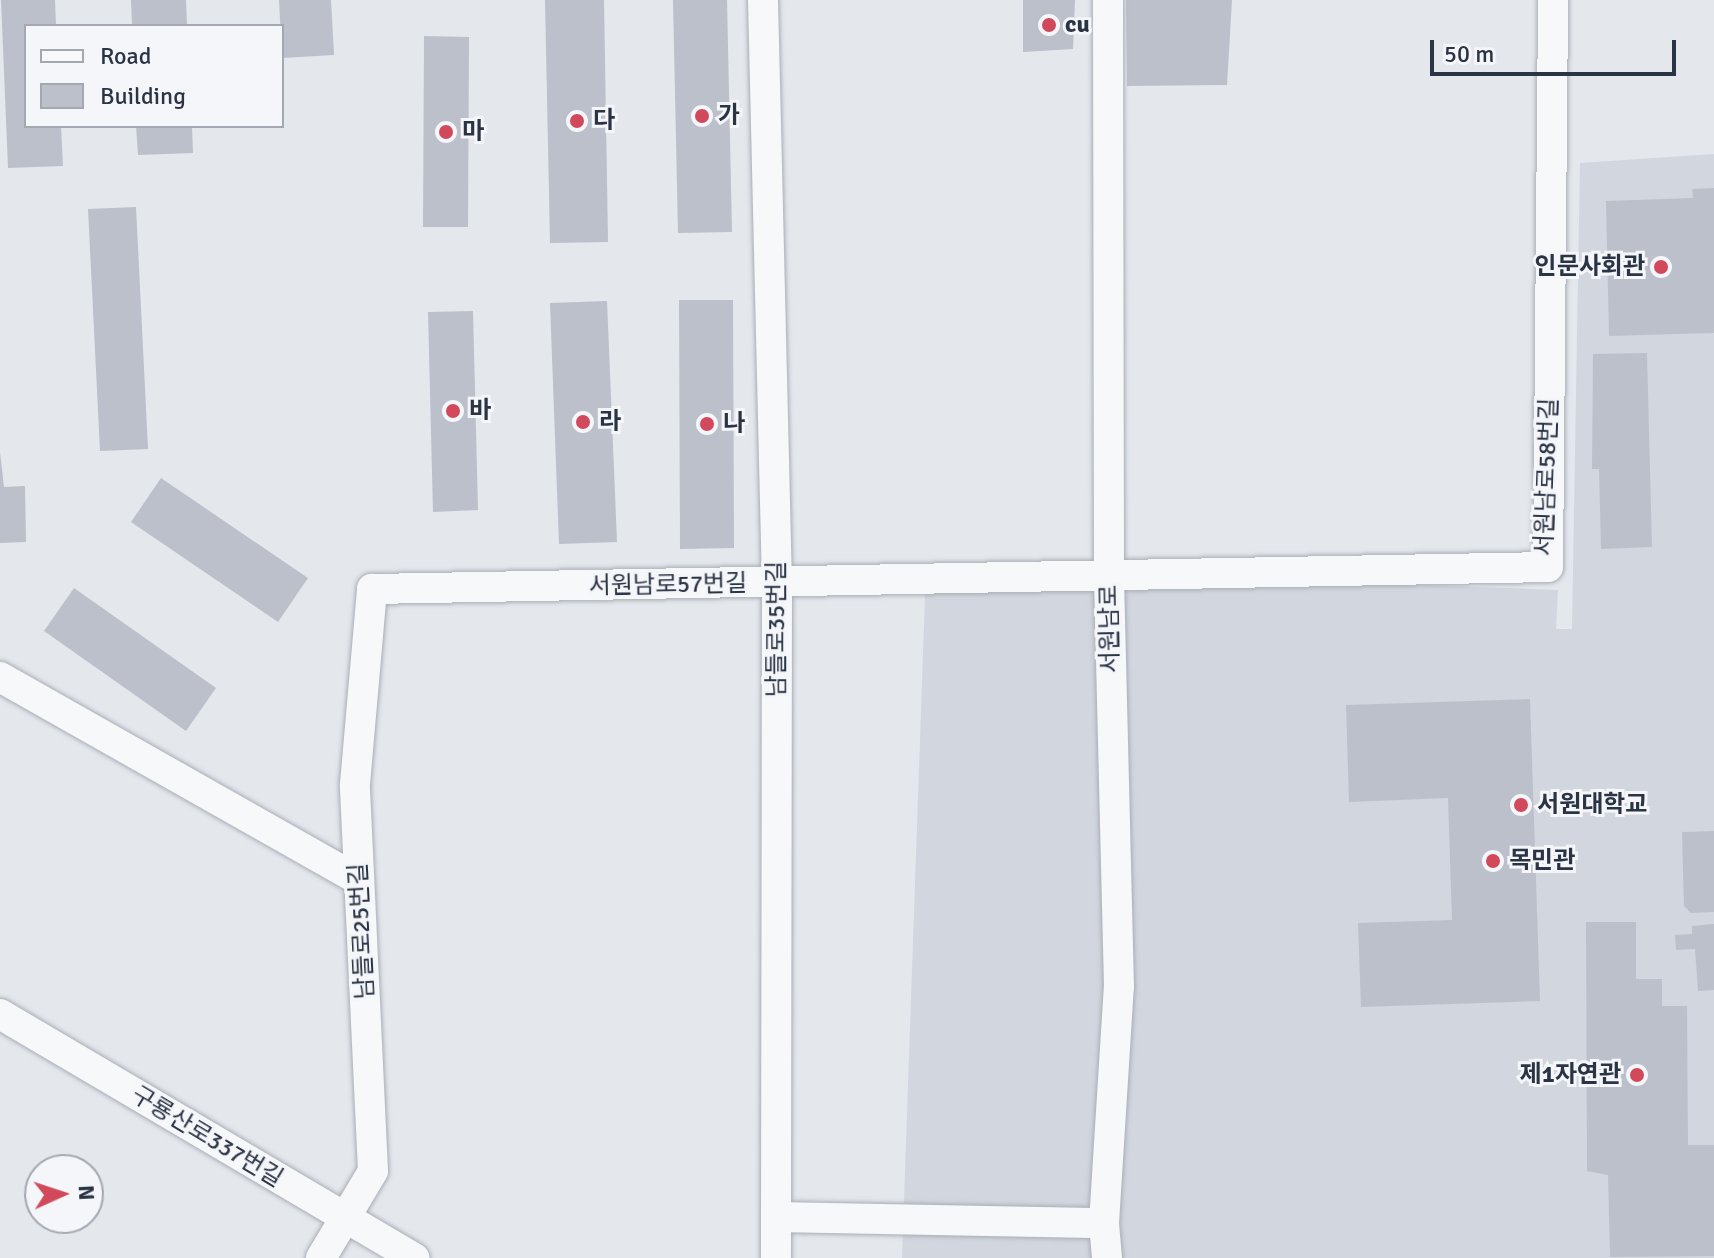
<!DOCTYPE html>
<meta charset="utf-8">
<style>
body{margin:0}
#map{position:relative;width:1714px;height:1258px;overflow:hidden;background:#e4e7ec;font-family:Signika,"Noto Sans KR",sans-serif}
div>[style]{position:absolute}
.built>*{inset:0;background:#d2d6de}
.building>*{inset:0;background:#bbc0ca}
.roads{filter:drop-shadow(0 0 2px #a9aeb7) drop-shadow(0 0 2px #a9aeb7)}
.minor>*{height:30px;margin:-15px;padding:0 15px;transform-origin:15px;border-radius:15px;background:#f7f8fa}
.dots>*{width:22px;height:22px;translate:-50% -50%;box-sizing:border-box;border:4px solid #f4f6f9;border-radius:50%}
span{translate:-50% -50%;white-space:nowrap;text-align:center;line-height:1.15;-webkit-text-stroke:6px #f4f6f9;paint-order:stroke}
.poi-label{font-size:24px;color:#2b3445;font-weight:700}
.left{translate:0 -50%;text-align:left}
.right{translate:-100% -50%;text-align:right}
.street-label{font-size:24px;color:#2b3445}
.legend{position:absolute;left:24px;top:24px;width:260px;height:104px;box-sizing:border-box;background:#f4f6f9;border:2px solid #a4a8b1;margin:0;padding:10px 14px;list-style:none;font-size:24px;color:#2b3445}
.legend li{display:flex;align-items:center;gap:16px;height:40px}
.legend b{width:40px;border:2px solid #a4a8b1}
.north{position:absolute;left:24px;top:1154px;width:80px;height:80px;box-sizing:border-box;background:#f4f6f9;border:2px solid #a4a8b1;border-radius:50%;rotate:87deg;font-size:22px;font-weight:700;line-height:32px;text-align:center;color:#2b3445}
.north::after{content:'';display:block;margin:auto;width:28px;height:36px;background:#d1495b;clip-path:polygon(50% 0,100% 100%,50% 72%,0 100%)}
.scale{position:absolute;left:1430px;top:40px;width:246px;height:36px;box-sizing:border-box;border:4px solid #2b3445;border-top:0;padding-left:10px;font-size:24px;line-height:28px;white-space:nowrap;color:#2b3445;-webkit-text-stroke:6px #f4f6f9;paint-order:stroke}
</style>
<div id="map">
<div class="built">
<div style="clip-path:polygon(1714px 154px,1714px 1258px,902px 1258px,926px 567px,1558px 590px,1556px 629px,1572px 629px,1580px 163px)"></div>
</div>
<div class="building">
<div style="clip-path:polygon(1px 0,55px 0,56px 26px,26px 26px,26px 126px,61px 126px,63px 166px,8px 168px)"></div>
<div style="clip-path:polygon(131px 0,186px 0,187px 26px,132px 26px)"></div>
<div style="clip-path:polygon(279px 0,331px 0,334px 55px,282px 58px)"></div>
<div style="clip-path:polygon(545px 0,604px 0,608px 242px,550px 243px)"></div>
<div style="clip-path:polygon(673px 0,727px 0,732px 232px,678px 233px)"></div>
<div style="clip-path:polygon(1023px 0,1075px 0,1073px 49px,1023px 52px)"></div>
<div style="clip-path:polygon(1126px 0,1232px 0,1227px 85px,1127px 86px)"></div>
<div style="clip-path:polygon(424px 36px,469px 37px,468px 227px,423px 227px)"></div>
<div style="clip-path:polygon(136px 126px,192px 126px,193px 153px,138px 155px)"></div>
<div style="clip-path:polygon(1714px 188px,1714px 333px,1609px 336px,1606px 201px,1693px 198px,1692px 189px)"></div>
<div style="clip-path:polygon(136px 207px,148px 449px,100px 451px,88px 209px)"></div>
<div style="clip-path:polygon(679px 300px,733px 300px,734px 548px,680px 549px)"></div>
<div style="clip-path:polygon(607px 301px,617px 542px,559px 544px,550px 303px)"></div>
<div style="clip-path:polygon(473px 311px,478px 510px,433px 512px,428px 312px)"></div>
<div style="clip-path:polygon(1647px 353px,1652px 547px,1601px 549px,1599px 469px,1592px 469px,1593px 354px)"></div>
<div style="clip-path:polygon(0 452px,4px 487px,25px 486px,26px 542px,0 543px)"></div>
<div style="clip-path:polygon(161px 478px,308px 578px,278px 622px,131px 522px)"></div>
<div style="clip-path:polygon(74px 588px,216px 688px,186px 731px,44px 631px)"></div>
<div style="clip-path:polygon(1530px 699px,1540px 1001px,1361px 1007px,1358px 923px,1452px 920px,1448px 798px,1349px 802px,1346px 705px)"></div>
<div style="clip-path:polygon(1714px 831px,1714px 912px,1691px 913px,1684px 906px,1682px 832px)"></div>
<div style="clip-path:polygon(1586px 922px,1636px 922px,1636px 979px,1662px 979px,1662px 1006px,1687px 1006px,1688px 1145px,1714px 1145px,1714px 1256px,1610px 1257px,1608px 1175px,1587px 1171px)"></div>
<div style="clip-path:polygon(1714px 924px,1714px 990px,1698px 991px,1695px 949px,1676px 950px,1675px 935px,1692px 934px,1692px 926px)"></div>
</div>
<div class="roads">
<div class="minor">
<div style="left:763px;top:0;width:584px;rotate:88.63deg"></div>
<div style="left:777px;top:584px;width:674px;rotate:90.09deg"></div>
<div style="left:0;top:677px;width:412px;rotate:29.5deg"></div>
<div style="left:0;top:1014px;width:481px;rotate:30.5deg"></div>
<div style="left:778px;top:1217px;width:326px;rotate:1.1deg"></div>
<div style="left:321px;top:1258px;width:101px;rotate:-59.1deg"></div>
<div style="left:373px;top:1171px;width:387px;rotate:-92.7deg"></div>
<div style="left:355px;top:784px;width:196px;rotate:-85deg"></div>
<div style="left:372px;top:589px;width:1176px;rotate:-1.07deg"></div>
<div style="left:1548px;top:567px;width:567px;rotate:-89.49deg"></div>
<div style="left:1107px;top:1258px;width:35px;rotate:-95deg"></div>
<div style="left:1104px;top:1223px;width:236px;rotate:-86.4deg"></div>
<div style="left:1119px;top:987px;width:414px;rotate:-91.4deg"></div>
<div style="left:1109px;top:573px;width:573px;rotate:-90.1deg"></div>
</div>
</div>
<div class="dots">
<div style="left:1049px;top:25px;background:#d1495b"></div>
<div style="left:702px;top:116px;background:#d1495b"></div>
<div style="left:577px;top:121px;background:#d1495b"></div>
<div style="left:446px;top:132px;background:#d1495b"></div>
<div style="left:1661px;top:267px;background:#d1495b"></div>
<div style="left:453px;top:411px;background:#d1495b"></div>
<div style="left:583px;top:422px;background:#d1495b"></div>
<div style="left:707px;top:424px;background:#d1495b"></div>
<div style="left:1521px;top:805px;background:#d1495b"></div>
<div style="left:1493px;top:861px;background:#d1495b"></div>
<div style="left:1637px;top:1075px;background:#d1495b"></div>
</div>
<div class="poi-label">
<span class="left" style="left:1065px;top:25px">cu</span>
<span class="left" style="left:718px;top:116px">가</span>
<span class="left" style="left:593px;top:121px">다</span>
<span class="left" style="left:462px;top:132px">마</span>
<span class="right" style="left:1645px;top:267px">인문사회관</span>
<span class="left" style="left:469px;top:411px">바</span>
<span class="left" style="left:599px;top:422px">라</span>
<span class="left" style="left:723px;top:424px">나</span>
<span class="left" style="left:1537px;top:805px">서원대학교</span>
<span class="left" style="left:1509px;top:861px">목민관</span>
<span class="right" style="left:1621px;top:1075px">제1자연관</span>
</div>
<div class="street-label">
<span style="left:1547px;top:477px;rotate:-88deg">서원남로58번길</span>
<span style="left:668px;top:585px;rotate:-1deg">서원남로57번길</span>
<span style="left:777px;top:629px;rotate:-90deg">남들로35번길</span>
<span style="left:1110px;top:629px;rotate:-91deg">서원남로</span>
<span style="left:362px;top:931px;rotate:-93deg">남들로25번길</span>
<span style="left:207px;top:1137px;rotate:31deg">구룡산로337번길</span>
</div>
<ul class="legend">
<li><b style="height:10px;background:#f7f8fa"></b>Road</li>
<li><b style="height:22px;background:#bbc0ca"></b>Building</li>
</ul>
<div class="north">N</div>
<div class="scale">50 m</div>
</div>
